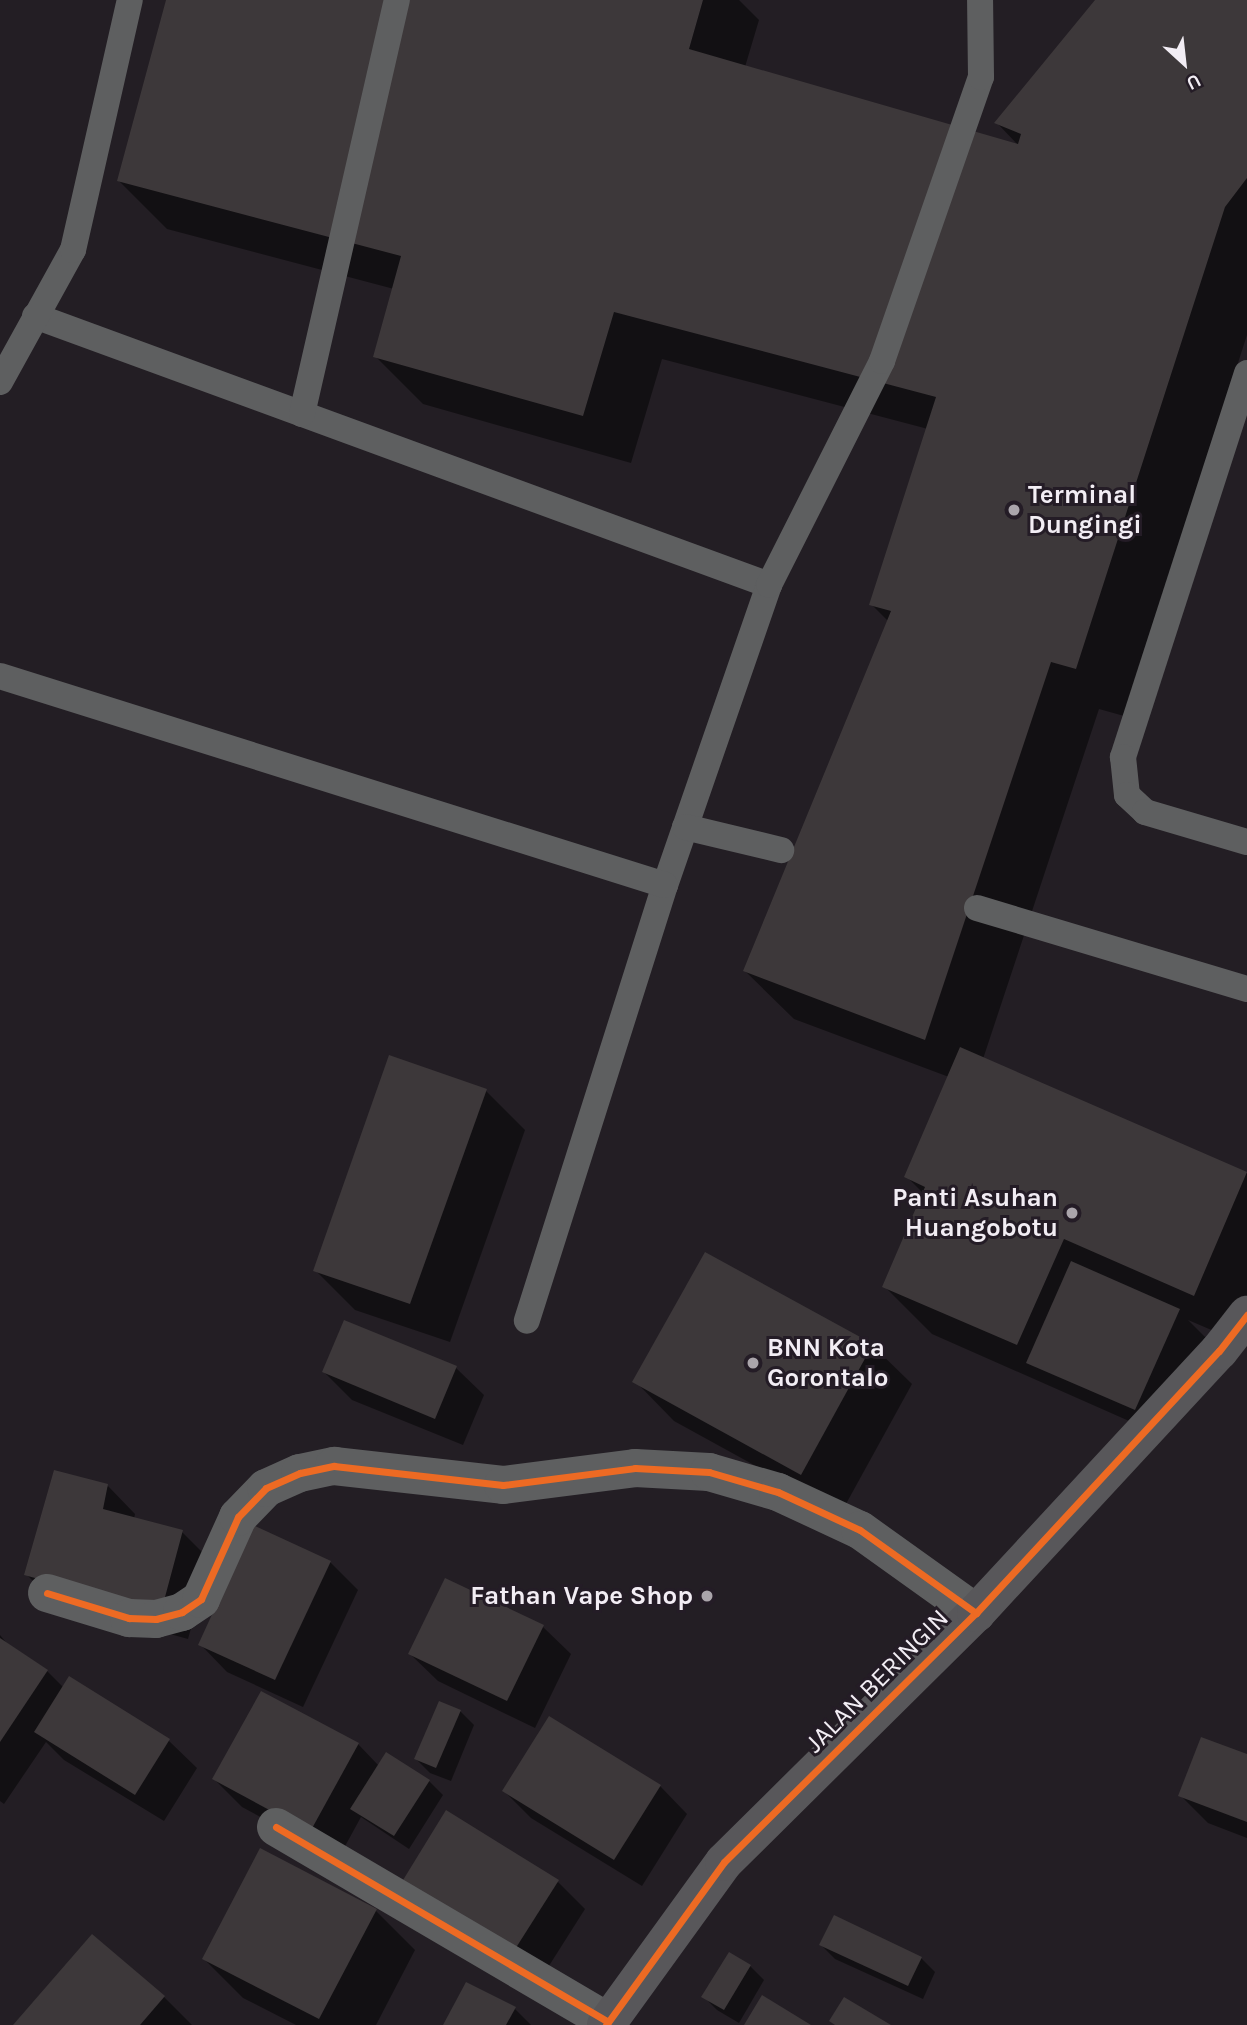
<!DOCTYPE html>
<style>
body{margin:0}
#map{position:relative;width:1247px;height:2025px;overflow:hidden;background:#231e24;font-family:Karla,sans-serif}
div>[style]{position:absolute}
.shadow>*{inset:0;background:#0007}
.building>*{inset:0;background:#3d383a}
.lane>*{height:26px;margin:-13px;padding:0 13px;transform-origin:13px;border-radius:13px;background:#5e5f60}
.street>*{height:38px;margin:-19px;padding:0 19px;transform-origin:19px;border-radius:19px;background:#5e5f60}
.secondary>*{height:38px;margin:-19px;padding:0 19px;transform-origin:19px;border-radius:19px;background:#58575a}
.cycleway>*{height:7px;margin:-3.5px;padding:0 3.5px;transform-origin:3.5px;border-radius:3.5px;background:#ed6a23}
.dots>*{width:19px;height:19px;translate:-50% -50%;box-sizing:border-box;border:4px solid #241c26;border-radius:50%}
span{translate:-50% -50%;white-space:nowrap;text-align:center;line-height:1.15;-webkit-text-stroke:6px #241c26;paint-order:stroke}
.poi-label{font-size:26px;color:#f2edf4;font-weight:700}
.left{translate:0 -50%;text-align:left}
.right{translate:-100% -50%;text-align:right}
.street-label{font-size:26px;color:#f2edf4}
.north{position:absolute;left:1149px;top:28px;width:70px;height:70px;-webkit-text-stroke:5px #241c26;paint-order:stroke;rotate:153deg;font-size:19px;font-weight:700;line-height:28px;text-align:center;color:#f2edf4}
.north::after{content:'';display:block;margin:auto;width:24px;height:32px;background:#f2edf4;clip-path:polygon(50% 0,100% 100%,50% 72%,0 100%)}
</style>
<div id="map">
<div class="shadow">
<div style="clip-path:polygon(168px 0,739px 0,759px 20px,745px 67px,1020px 147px,997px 123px,1097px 0,1247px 0,1247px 335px,1124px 716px,1099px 709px,983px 1059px,1247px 1173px,1247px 1332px,1242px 1343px,1188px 1320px,1207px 1339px,1163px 1436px,932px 1334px,884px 1286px,924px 1194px,906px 1176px,949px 1077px,794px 1019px,745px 971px,888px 621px,871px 604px,928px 429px,662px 359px,631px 463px,423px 404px,375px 356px,394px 289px,167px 229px,119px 181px)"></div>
<div style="clip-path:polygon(486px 1091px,525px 1130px,450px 1342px,355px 1310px,315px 1270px)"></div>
<div style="clip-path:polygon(706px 1254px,872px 1345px,912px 1384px,841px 1513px,674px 1421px,635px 1381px)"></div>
<div style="clip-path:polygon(456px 1368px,484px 1395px,463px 1445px,352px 1400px,324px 1372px)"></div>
<div style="clip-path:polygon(108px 1486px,135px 1514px,134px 1519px,182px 1532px,210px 1560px,188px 1639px,54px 1602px,26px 1574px)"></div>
<div style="clip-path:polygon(330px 1562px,358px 1590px,303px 1707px,227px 1672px,200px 1644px)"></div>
<div style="clip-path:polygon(543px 1627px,571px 1654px,535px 1728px,438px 1681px,410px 1654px)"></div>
<div style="clip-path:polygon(0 1635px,9px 1646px,47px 1671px,64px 1688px,169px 1741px,197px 1768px,164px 1821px,64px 1760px,46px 1742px,4px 1804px,0 1801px)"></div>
<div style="clip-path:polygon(460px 1711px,474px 1725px,451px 1781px,430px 1773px,416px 1759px)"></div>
<div style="clip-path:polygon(358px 1744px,379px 1766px,429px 1781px,443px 1795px,409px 1849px,361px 1817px,338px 1859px,242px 1807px,214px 1779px)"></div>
<div style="clip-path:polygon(1247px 1756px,1247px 1838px,1208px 1823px,1180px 1795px)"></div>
<div style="clip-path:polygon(660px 1786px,687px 1814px,642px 1886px,531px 1818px,504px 1791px)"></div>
<div style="clip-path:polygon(260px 1851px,376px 1911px,415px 1950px,376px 2025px,296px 2025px,243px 1998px,204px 1959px)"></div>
<div style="clip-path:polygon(558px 1882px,585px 1909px,540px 1980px,430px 1912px)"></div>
<div style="clip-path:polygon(835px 1918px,921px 1958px,935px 1972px,923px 1999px,835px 1959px,821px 1945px)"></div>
<div style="clip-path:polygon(92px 1936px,164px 1997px,192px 2025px,15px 2025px)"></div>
<div style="clip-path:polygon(750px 1966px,764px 1980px,739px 2023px,717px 2010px,703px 1996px)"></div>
<div style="clip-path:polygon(515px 2009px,531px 2025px,445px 2025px)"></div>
</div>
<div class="building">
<div style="clip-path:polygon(166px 0,703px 0,689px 49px,1018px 144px,1021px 134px,994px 123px,1095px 0,1247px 0,1247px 178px,1225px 207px,1076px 669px,1051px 662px,925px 1040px,743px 971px,891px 611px,869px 605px,936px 397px,614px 312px,583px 416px,373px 357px,401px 256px,117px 181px)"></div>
<div style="clip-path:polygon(960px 1047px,1247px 1172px,1194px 1296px,1064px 1239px,1017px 1345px,882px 1287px,925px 1187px,904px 1177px)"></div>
<div style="clip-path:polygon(389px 1055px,487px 1089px,410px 1304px,313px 1271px)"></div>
<div style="clip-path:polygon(705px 1252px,873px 1344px,801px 1475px,632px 1382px)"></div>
<div style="clip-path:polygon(1071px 1261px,1180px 1309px,1135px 1410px,1026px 1363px)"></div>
<div style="clip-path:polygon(344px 1320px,457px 1366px,435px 1419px,322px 1372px)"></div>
<div style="clip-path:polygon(54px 1470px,108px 1484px,103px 1509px,183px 1530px,161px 1612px,24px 1575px)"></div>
<div style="clip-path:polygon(253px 1525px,331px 1561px,275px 1680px,198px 1645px)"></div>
<div style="clip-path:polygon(445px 1578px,544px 1625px,507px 1701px,408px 1654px)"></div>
<div style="clip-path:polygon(0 1638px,48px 1670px,0 1742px)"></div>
<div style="clip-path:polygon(69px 1676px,170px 1739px,135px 1795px,34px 1732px)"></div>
<div style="clip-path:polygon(261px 1691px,359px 1743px,310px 1832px,212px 1779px)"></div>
<div style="clip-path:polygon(439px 1701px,461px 1710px,436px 1768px,414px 1759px)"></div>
<div style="clip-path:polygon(549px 1716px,661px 1785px,614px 1860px,502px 1791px)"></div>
<div style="clip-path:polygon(1201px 1737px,1247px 1754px,1247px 1822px,1178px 1796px)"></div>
<div style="clip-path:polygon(386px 1752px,430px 1780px,394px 1836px,350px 1809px)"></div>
<div style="clip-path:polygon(446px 1810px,559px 1880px,512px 1954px,400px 1885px)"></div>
<div style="clip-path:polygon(260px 1848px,377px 1909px,319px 2019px,202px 1959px)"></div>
<div style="clip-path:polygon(834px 1915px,922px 1957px,908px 1986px,819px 1945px)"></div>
<div style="clip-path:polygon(92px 1934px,165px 1996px,140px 2025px,13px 2025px)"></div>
<div style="clip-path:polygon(729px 1952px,751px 1965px,724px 2010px,701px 1997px)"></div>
<div style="clip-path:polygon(466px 1982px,516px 2007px,506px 2025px,443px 2025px)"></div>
<div style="clip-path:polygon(762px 1995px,811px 2025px,744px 2025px)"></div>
<div style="clip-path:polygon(844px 1997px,891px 2025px,835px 2025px,829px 2021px)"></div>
</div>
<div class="lane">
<div style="left:35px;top:316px;width:782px;rotate:20.13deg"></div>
<div style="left:769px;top:585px;width:318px;rotate:109.1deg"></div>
<div style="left:665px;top:885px;width:457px;rotate:107.6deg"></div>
<div style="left:1247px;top:373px;width:404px;rotate:107.9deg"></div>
<div style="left:1123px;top:757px;width:38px;rotate:84deg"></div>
<div style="left:1127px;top:795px;width:25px;rotate:43deg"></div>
<div style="left:1145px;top:812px;width:106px;rotate:16.4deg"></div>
<div style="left:0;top:382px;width:151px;rotate:-61.1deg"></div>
<div style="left:73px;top:250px;width:256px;rotate:-77.2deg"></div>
<div style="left:302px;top:414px;width:425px;rotate:-77.1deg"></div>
<div style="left:769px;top:585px;width:251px;rotate:-63.2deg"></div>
<div style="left:882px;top:361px;width:301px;rotate:-70.8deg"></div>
<div style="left:981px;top:77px;width:77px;rotate:-90.7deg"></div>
<div style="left:0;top:676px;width:697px;rotate:17.45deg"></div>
<div style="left:685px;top:827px;width:99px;rotate:13.5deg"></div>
<div style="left:977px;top:908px;width:282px;rotate:16.7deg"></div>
</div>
<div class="street">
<div style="left:47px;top:1593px;width:86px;rotate:17deg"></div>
<div style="left:129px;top:1618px;width:27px;rotate:2deg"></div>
<div style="left:156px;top:1619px;width:27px;rotate:-15deg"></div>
<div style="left:182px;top:1612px;width:23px;rotate:-34deg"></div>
<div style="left:201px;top:1599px;width:90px;rotate:-65.7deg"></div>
<div style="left:238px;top:1517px;width:40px;rotate:-46deg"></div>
<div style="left:266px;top:1488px;width:37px;rotate:-24deg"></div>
<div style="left:300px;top:1473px;width:35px;rotate:-12deg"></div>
<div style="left:334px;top:1466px;width:170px;rotate:6.4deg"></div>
<div style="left:503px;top:1485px;width:133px;rotate:-7.3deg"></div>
<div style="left:635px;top:1468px;width:74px;rotate:3.1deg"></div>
<div style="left:709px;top:1472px;width:72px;rotate:16.2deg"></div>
<div style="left:778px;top:1492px;width:90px;rotate:24.9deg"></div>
<div style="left:860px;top:1530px;width:143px;rotate:35.6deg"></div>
<div style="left:276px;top:1827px;width:385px;rotate:30.4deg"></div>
</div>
<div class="secondary">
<div style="left:606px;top:2025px;width:201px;rotate:-54.1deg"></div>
<div style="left:724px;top:1862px;width:354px;rotate:-44.7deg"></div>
<div style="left:976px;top:1613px;width:357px;rotate:-47.2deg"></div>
<div style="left:1219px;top:1351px;width:46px;rotate:-52.1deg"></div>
</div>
<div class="cycleway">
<div style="left:47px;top:1593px;width:86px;rotate:17deg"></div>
<div style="left:129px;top:1618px;width:27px;rotate:2deg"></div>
<div style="left:156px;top:1619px;width:27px;rotate:-15deg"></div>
<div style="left:182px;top:1612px;width:23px;rotate:-34deg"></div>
<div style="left:201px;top:1599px;width:90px;rotate:-65.7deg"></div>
<div style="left:238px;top:1517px;width:40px;rotate:-46deg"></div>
<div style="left:266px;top:1488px;width:37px;rotate:-24deg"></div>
<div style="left:300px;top:1473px;width:35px;rotate:-12deg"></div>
<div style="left:334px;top:1466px;width:170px;rotate:6.4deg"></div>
<div style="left:503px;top:1485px;width:133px;rotate:-7.3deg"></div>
<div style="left:635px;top:1468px;width:74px;rotate:3.1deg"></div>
<div style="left:709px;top:1472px;width:72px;rotate:16.2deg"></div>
<div style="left:778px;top:1492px;width:90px;rotate:24.9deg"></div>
<div style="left:860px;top:1530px;width:143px;rotate:35.6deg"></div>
<div style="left:276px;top:1827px;width:385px;rotate:30.4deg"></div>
<div style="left:606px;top:2025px;width:201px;rotate:-54.1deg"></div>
<div style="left:724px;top:1862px;width:354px;rotate:-44.7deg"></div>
<div style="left:976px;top:1613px;width:357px;rotate:-47.2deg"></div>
<div style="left:1219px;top:1351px;width:46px;rotate:-52.1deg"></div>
</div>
<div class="dots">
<div style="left:1014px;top:510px;background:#aaa5ab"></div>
<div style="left:1072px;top:1213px;background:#aaa5ab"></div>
<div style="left:753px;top:1363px;background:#aaa5ab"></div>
<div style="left:707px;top:1596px;background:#aaa5ab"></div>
</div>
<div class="poi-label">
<span class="left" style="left:1028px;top:510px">Terminal<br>Dungingi</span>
<span class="right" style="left:1058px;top:1213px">Panti Asuhan<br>Huangobotu</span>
<span class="left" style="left:767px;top:1363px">BNN Kota<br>Gorontalo</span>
<span class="right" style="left:693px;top:1596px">Fathan Vape Shop</span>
</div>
<div class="street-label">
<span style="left:877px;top:1681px;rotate:-45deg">JALAN BERINGIN</span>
</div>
<div class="north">U</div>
</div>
